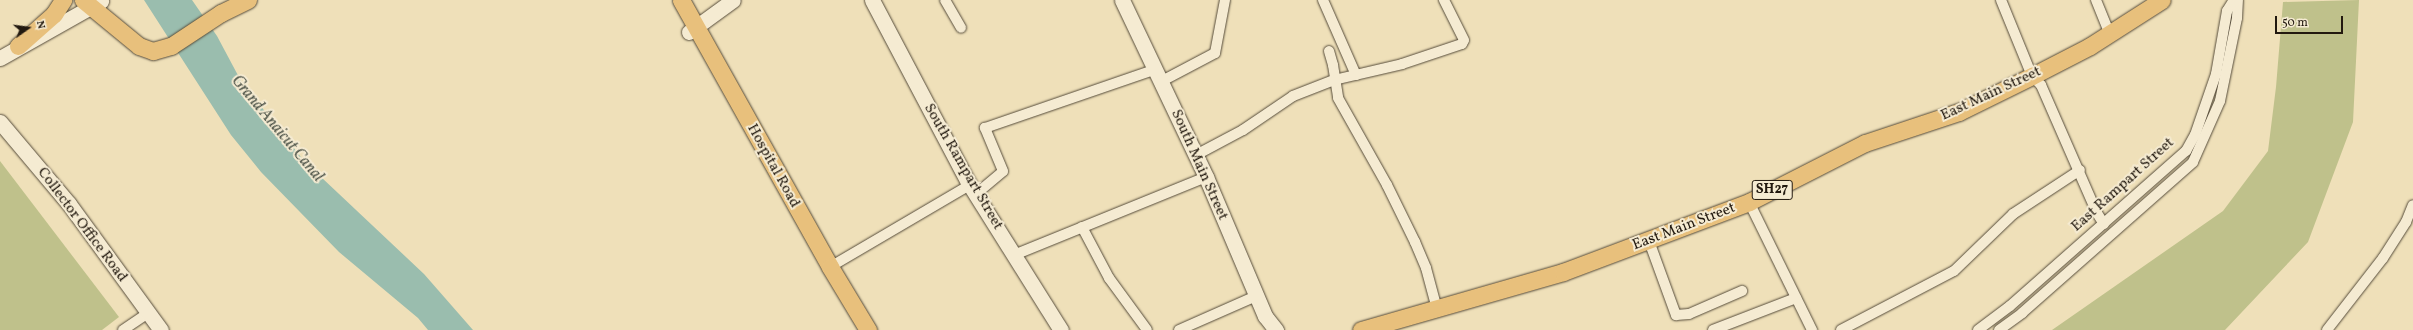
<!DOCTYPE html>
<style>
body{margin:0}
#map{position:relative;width:2413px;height:330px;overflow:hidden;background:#efe0b9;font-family:Vollkorn,serif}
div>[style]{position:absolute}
.green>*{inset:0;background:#bfc18b}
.water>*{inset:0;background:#9abdae}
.roads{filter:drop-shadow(0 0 1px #554b3a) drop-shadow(0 0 1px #554b3a)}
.street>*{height:10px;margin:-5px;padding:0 5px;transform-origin:5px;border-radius:5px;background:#f5ebd2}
.secondary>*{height:15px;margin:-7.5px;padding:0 7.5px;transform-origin:7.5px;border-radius:7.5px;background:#f5ebd2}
.primary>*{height:17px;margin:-8.5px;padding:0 8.5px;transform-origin:8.5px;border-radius:8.5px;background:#e8c07c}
span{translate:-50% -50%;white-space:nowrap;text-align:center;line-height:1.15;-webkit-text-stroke:4px #f5ebd2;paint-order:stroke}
.shield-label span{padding:1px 3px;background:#f5ebd2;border:1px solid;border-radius:3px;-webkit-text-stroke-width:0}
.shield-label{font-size:14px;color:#22190f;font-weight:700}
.street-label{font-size:15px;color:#22190f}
.water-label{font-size:16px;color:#4c5247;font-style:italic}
.north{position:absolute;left:8px;top:8px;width:40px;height:40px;-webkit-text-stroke:3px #f5ebd2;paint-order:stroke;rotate:76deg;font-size:11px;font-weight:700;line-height:16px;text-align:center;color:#22190f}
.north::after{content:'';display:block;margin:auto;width:14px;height:18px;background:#22190f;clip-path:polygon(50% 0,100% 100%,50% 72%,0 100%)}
.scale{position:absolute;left:2275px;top:16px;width:68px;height:18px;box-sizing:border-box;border:2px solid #22190f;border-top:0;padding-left:5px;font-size:12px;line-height:14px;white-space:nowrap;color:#22190f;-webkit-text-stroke:3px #f5ebd2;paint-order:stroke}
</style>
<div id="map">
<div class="green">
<div style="clip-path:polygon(2359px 0,2353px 122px,2308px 242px,2225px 330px,2052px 330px,2223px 211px,2268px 151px,2276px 87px,2283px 2px)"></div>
<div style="clip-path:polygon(0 161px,119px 317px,102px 330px,0 330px)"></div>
</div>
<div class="water">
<div style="clip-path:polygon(144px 0,192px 0,217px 36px,241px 81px,304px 161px,424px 274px,473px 330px,428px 330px,418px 318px,339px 252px,261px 172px,231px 135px)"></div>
</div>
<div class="roads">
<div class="street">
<div style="left:945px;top:0;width:32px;rotate:60deg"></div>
<div style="left:1323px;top:0;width:82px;rotate:66.3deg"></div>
<div style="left:2001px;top:0;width:82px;rotate:67.8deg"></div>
<div style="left:2032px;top:76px;width:13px;rotate:45deg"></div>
<div style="left:2041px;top:85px;width:140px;rotate:66.4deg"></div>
<div style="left:2097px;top:213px;width:13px;rotate:58deg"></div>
<div style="left:2096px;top:0;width:35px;rotate:68deg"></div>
<div style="left:1329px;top:51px;width:15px;rotate:74deg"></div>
<div style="left:1333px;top:65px;width:33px;rotate:81deg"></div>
<div style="left:1338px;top:98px;width:100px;rotate:60.6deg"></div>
<div style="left:1387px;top:185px;width:64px;rotate:63.8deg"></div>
<div style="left:1415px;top:242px;width:28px;rotate:67deg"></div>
<div style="left:1426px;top:268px;width:42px;rotate:75deg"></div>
<div style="left:1162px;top:81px;width:60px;rotate:-27.8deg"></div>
<div style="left:1215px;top:53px;width:54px;rotate:-79.3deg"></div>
<div style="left:1196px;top:155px;width:53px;rotate:-28deg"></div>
<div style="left:1243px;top:130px;width:60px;rotate:-34.2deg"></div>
<div style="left:1293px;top:96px;width:44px;rotate:-21.3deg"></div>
<div style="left:1334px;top:80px;width:70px;rotate:-13.2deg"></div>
<div style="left:1402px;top:64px;width:63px;rotate:-18.4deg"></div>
<div style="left:1462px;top:44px;width:4px;rotate:-63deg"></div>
<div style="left:1464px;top:40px;width:45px;rotate:-116.6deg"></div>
<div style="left:976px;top:194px;width:35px;rotate:-40deg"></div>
<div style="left:1003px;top:171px;width:47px;rotate:-112.7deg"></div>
<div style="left:985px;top:128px;width:181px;rotate:-19deg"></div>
<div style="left:1749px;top:202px;width:143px;rotate:63.8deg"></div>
<div style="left:1082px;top:227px;width:58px;rotate:62.1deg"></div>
<div style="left:1109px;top:278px;width:64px;rotate:53.8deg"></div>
<div style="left:1649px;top:241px;width:79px;rotate:70deg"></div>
<div style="left:1676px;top:315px;width:13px;rotate:-4deg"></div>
<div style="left:1689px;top:314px;width:58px;rotate:-23.5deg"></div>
<div style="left:1014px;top:255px;width:207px;rotate:-22.1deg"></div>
<div style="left:830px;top:267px;width:162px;rotate:-30.4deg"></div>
<div style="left:123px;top:330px;width:30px;rotate:-34deg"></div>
<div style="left:1179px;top:330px;width:84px;rotate:-23.8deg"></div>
<div style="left:1713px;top:330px;width:89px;rotate:-21.1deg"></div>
<div style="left:1841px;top:330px;width:127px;rotate:-27.6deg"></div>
<div style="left:1954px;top:271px;width:82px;rotate:-44deg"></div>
<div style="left:2013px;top:214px;width:80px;rotate:-33.3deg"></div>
<div style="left:1978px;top:330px;width:40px;rotate:-37deg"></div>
<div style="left:2010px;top:306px;width:235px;rotate:-41.4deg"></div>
<div style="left:2186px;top:151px;width:18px;rotate:-61deg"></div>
<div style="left:2195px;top:135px;width:65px;rotate:-71deg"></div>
<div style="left:2216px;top:74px;width:64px;rotate:-80.1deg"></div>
<div style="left:2227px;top:11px;width:13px;rotate:-58deg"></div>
<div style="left:1999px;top:330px;width:29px;rotate:-36deg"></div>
<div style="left:2022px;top:313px;width:228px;rotate:-41.4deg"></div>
<div style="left:2193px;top:162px;width:67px;rotate:-66.1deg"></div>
<div style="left:2220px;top:101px;width:85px;rotate:-78.4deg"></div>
<div style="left:2237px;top:18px;width:18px;rotate:-87deg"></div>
<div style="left:2327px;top:330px;width:91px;rotate:-52.1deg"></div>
<div style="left:2383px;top:258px;width:43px;rotate:-57.4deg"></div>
<div style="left:2406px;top:222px;width:18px;rotate:-68deg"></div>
</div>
<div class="secondary">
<div style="left:872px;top:0;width:206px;rotate:62.2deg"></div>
<div style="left:968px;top:182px;width:175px;rotate:57.9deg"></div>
<div style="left:1122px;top:0;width:196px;rotate:64.6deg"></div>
<div style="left:1206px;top:177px;width:151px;rotate:67deg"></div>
<div style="left:1265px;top:316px;width:18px;rotate:52deg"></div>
<div style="left:689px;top:32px;width:54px;rotate:-36deg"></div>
<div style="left:0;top:58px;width:116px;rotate:-29.4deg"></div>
<div style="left:0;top:122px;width:107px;rotate:49.9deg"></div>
<div style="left:69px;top:204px;width:156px;rotate:53.9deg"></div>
</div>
<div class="primary">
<div style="left:83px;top:0;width:72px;rotate:39.4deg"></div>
<div style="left:139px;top:46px;width:15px;rotate:20deg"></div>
<div style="left:153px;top:51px;width:19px;rotate:-16deg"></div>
<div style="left:171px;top:46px;width:60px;rotate:-33.4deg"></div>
<div style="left:221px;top:13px;width:30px;rotate:-26deg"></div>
<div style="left:681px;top:0;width:306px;rotate:60.8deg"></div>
<div style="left:830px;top:267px;width:74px;rotate:58.9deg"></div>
<div style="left:18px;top:46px;width:48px;rotate:-41.6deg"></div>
<div style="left:54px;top:14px;width:17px;rotate:-57deg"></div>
<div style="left:1361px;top:330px;width:210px;rotate:-16deg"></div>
<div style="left:1563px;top:272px;width:199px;rotate:-20.6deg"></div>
<div style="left:1749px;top:202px;width:130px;rotate:-27deg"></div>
<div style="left:1865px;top:143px;width:99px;rotate:-18.3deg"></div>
<div style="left:1959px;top:112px;width:81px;rotate:-26.3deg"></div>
<div style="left:2032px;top:76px;width:65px;rotate:-27.3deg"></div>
<div style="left:2090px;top:46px;width:85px;rotate:-32.6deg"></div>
</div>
</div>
<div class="shield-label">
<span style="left:1772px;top:190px">SH27</span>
</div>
<div class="street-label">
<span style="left:1991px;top:94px;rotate:-25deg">East Main Street</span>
<span style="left:1199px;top:165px;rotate:66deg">South Main Street</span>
<span style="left:773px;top:166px;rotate:61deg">Hospital Road</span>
<span style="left:963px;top:167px;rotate:60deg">South Rampart Street</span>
<span style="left:2123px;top:185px;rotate:-42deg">East Rampart Street</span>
<span style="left:82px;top:225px;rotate:53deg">Collector Office Road</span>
<span style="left:1684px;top:227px;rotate:-21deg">East Main Street</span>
</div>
<div class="water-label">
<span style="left:277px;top:129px;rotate:50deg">Grand Anaicut Canal</span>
</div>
<div class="north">N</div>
<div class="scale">50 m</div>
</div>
